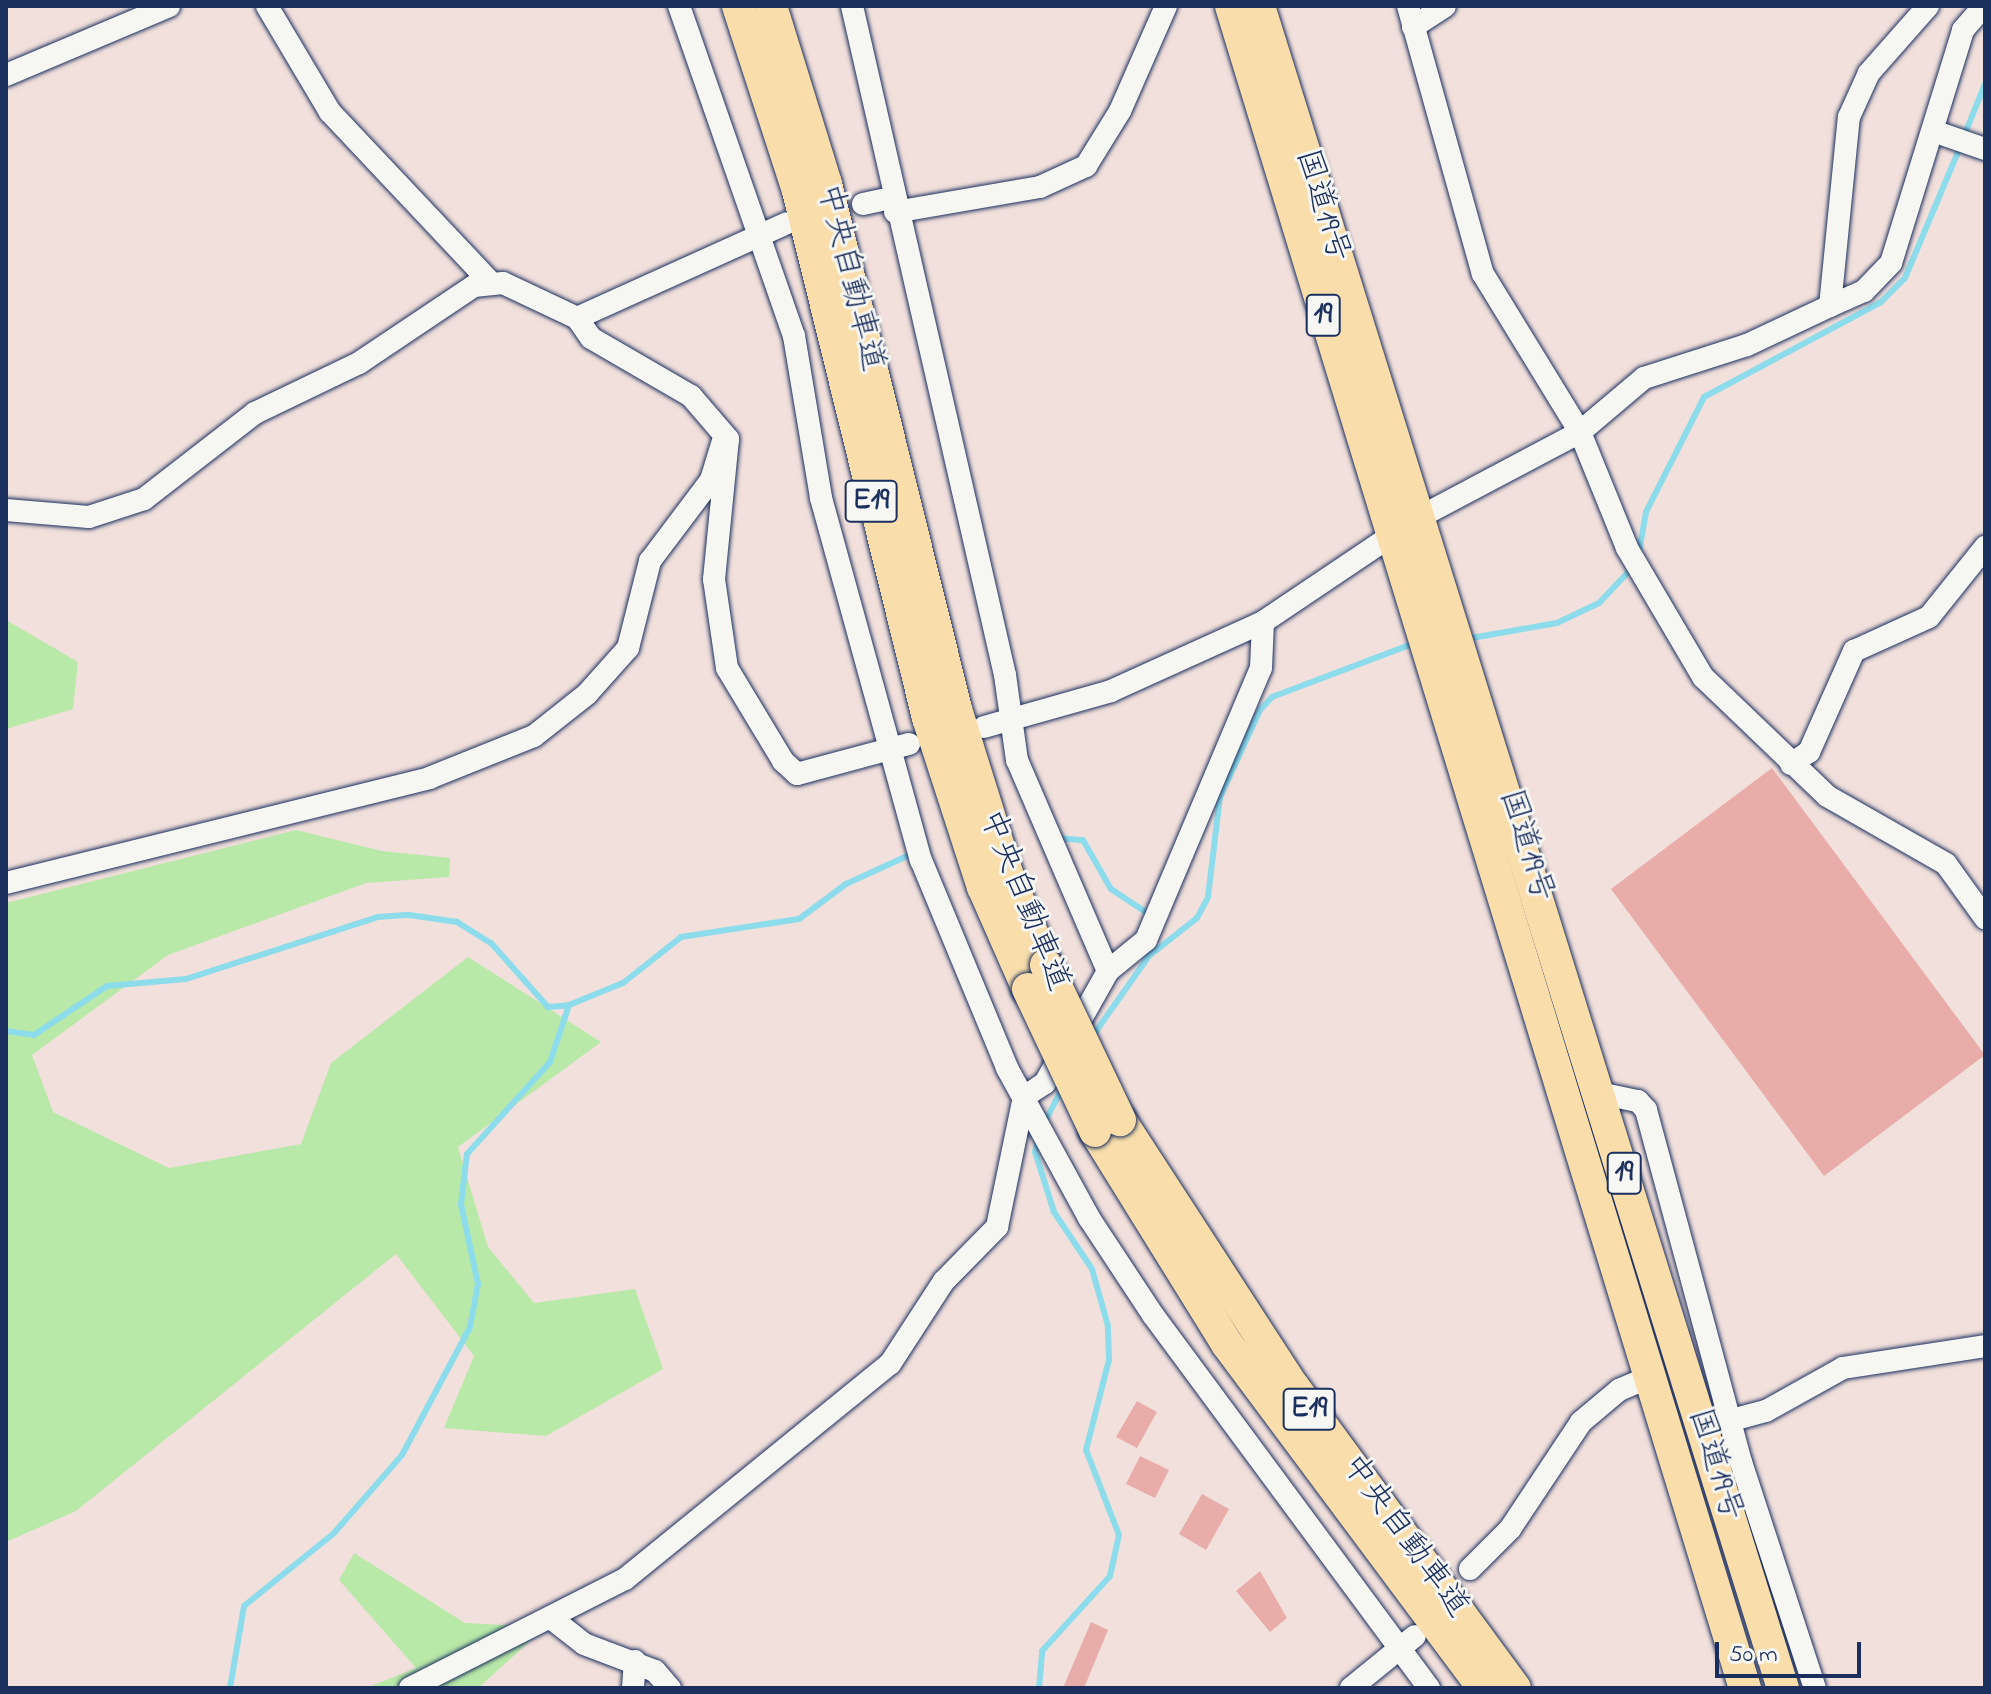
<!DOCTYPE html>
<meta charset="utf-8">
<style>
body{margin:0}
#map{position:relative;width:1991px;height:1694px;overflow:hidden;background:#f2e0dc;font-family:"Indie Flower","Klee One",sans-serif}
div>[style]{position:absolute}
.green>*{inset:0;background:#b9e9a8}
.stream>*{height:6px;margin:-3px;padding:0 3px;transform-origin:3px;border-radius:3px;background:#8ddceb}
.building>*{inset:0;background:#e8ada8}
.roads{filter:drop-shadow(0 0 2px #1b2f5e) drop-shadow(0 0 2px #1b2f5e)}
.minor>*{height:22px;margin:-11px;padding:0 11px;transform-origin:11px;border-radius:11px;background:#f6f6f2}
.highway>*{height:32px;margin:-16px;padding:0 16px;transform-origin:16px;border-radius:16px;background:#f9deab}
.bridges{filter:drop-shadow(0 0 2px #1b2f5e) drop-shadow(0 0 2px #1b2f5e)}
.highway-bridge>*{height:32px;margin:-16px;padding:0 16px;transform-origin:16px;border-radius:16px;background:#f9deab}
span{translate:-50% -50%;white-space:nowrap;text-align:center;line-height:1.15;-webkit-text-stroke:6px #f6f6f2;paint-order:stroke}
.shield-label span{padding:2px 6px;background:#f6f6f2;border:2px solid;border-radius:6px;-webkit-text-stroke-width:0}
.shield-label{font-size:30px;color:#1b2f5e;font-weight:700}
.street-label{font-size:32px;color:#1b2f5e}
.frame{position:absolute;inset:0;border:8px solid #1b2f5e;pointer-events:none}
.scale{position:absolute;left:1715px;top:1642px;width:146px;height:36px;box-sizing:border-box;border:4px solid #1b2f5e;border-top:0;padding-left:10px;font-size:24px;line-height:28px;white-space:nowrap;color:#1b2f5e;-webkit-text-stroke:6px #f6f6f2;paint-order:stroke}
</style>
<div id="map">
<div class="green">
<div style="clip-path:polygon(6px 620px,78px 662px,73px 709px,6px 729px)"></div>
<div style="clip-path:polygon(296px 830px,382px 851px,450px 858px,449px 877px,366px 883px,168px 955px,32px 1055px,53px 1112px,169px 1168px,301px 1144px,331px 1063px,468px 957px,601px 1042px,458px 1147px,488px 1247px,534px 1303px,635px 1289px,663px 1369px,546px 1436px,444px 1428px,474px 1356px,396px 1254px,76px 1511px,6px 1542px,6px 903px)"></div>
<div style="clip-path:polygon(354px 1553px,465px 1623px,546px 1627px,478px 1688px,366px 1688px,416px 1668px,339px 1580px)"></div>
</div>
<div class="stream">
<div style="left:1964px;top:136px;width:56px;rotate:-68deg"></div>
<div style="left:1638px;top:557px;width:46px;rotate:-79.9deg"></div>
<div style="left:1646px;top:512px;width:129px;rotate:-63.2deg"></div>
<div style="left:1704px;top:397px;width:201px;rotate:-28.2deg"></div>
<div style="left:1881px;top:302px;width:34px;rotate:-45deg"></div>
<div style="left:1905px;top:278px;width:142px;rotate:-67.2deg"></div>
<div style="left:1466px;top:639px;width:92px;rotate:-10deg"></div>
<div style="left:1557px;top:623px;width:47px;rotate:-25.5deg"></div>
<div style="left:1599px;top:603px;width:50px;rotate:-46.6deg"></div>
<div style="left:1058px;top:838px;width:25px;rotate:5deg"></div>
<div style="left:1083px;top:840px;width:56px;rotate:60.3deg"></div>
<div style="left:1111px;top:889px;width:47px;rotate:33.7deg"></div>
<div style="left:6px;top:1031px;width:28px;rotate:8deg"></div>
<div style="left:34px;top:1035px;width:88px;rotate:-33.9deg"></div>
<div style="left:107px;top:986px;width:79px;rotate:-5.1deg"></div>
<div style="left:186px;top:979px;width:202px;rotate:-17.9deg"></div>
<div style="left:378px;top:917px;width:31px;rotate:-4deg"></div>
<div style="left:409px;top:915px;width:49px;rotate:8.3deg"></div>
<div style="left:457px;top:922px;width:40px;rotate:32deg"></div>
<div style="left:491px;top:943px;width:86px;rotate:48.3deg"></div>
<div style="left:548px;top:1007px;width:21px;rotate:-5deg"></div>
<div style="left:569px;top:1005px;width:58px;rotate:-22.2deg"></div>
<div style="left:623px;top:983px;width:74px;rotate:-38.4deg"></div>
<div style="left:681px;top:937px;width:119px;rotate:-8.7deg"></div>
<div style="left:799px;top:919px;width:59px;rotate:-36.7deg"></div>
<div style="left:846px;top:884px;width:69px;rotate:-24.7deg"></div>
<div style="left:1092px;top:1037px;width:99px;rotate:-54.9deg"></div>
<div style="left:1149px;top:956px;width:61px;rotate:-38.4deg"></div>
<div style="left:1197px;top:918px;width:24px;rotate:-62deg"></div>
<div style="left:1208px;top:897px;width:101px;rotate:-83.2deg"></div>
<div style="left:1220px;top:797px;width:96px;rotate:-65.3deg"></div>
<div style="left:1260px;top:710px;width:18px;rotate:-47deg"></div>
<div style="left:1272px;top:697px;width:153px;rotate:-20.7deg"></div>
<div style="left:1044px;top:1124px;width:40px;rotate:-63.4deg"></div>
<div style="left:230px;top:1688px;width:83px;rotate:-80.3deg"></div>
<div style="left:244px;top:1606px;width:116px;rotate:-39deg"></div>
<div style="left:334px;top:1533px;width:103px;rotate:-48.9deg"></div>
<div style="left:402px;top:1455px;width:145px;rotate:-62deg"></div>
<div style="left:470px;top:1327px;width:44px;rotate:-79.5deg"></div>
<div style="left:478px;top:1284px;width:82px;rotate:-102deg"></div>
<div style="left:461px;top:1204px;width:50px;rotate:-83.2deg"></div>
<div style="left:467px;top:1154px;width:124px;rotate:-47.9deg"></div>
<div style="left:550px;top:1062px;width:60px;rotate:-71.6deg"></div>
<div style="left:1039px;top:1688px;width:37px;rotate:-85deg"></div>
<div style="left:1042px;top:1651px;width:101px;rotate:-47.8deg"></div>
<div style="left:1110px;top:1576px;width:42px;rotate:-77.6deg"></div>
<div style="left:1119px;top:1535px;width:91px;rotate:-111.2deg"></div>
<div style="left:1086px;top:1450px;width:93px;rotate:-75.7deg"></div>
<div style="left:1109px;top:1360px;width:34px;rotate:-92deg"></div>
<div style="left:1108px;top:1326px;width:59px;rotate:-105.7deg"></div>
<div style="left:1092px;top:1269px;width:69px;rotate:-123.7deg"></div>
<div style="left:1054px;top:1212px;width:63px;rotate:-107.6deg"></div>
<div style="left:1035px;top:1152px;width:14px;rotate:-73deg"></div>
</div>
<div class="building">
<div style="clip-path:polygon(1772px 768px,1985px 1055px,1824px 1176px,1611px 889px)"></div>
<div style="clip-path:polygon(1137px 1401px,1157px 1412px,1137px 1448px,1116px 1437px)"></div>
<div style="clip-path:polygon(1140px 1456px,1169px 1470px,1155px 1498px,1126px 1484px)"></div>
<div style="clip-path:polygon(1202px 1494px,1229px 1509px,1206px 1550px,1179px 1534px)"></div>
<div style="clip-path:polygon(1260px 1571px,1287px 1618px,1270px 1632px,1236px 1591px)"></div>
<div style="clip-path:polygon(1091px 1622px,1108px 1630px,1084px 1688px,1063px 1688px)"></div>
</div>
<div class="roads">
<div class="minor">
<div style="left:267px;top:6px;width:123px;rotate:59.3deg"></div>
<div style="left:330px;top:112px;width:232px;rotate:46.7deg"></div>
<div style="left:679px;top:6px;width:349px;rotate:70.8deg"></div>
<div style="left:794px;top:336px;width:164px;rotate:80.5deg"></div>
<div style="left:821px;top:498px;width:376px;rotate:74.6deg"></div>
<div style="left:921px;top:860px;width:225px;rotate:67.5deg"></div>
<div style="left:1007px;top:1068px;width:171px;rotate:61.3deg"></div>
<div style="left:1089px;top:1218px;width:116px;rotate:56.6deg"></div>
<div style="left:1153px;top:1315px;width:464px;rotate:53.5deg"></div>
<div style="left:852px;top:6px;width:686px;rotate:77.12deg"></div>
<div style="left:1005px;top:675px;width:86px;rotate:82deg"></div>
<div style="left:1017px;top:760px;width:230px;rotate:66.7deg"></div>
<div style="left:1408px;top:6px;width:278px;rotate:74.4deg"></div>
<div style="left:1483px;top:274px;width:185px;rotate:58.5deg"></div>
<div style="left:1580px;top:432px;width:125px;rotate:67.9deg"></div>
<div style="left:1627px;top:548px;width:150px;rotate:59.5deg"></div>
<div style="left:1703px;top:677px;width:172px;rotate:43.8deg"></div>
<div style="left:1827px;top:796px;width:137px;rotate:29.7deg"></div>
<div style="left:1946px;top:864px;width:67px;rotate:54.2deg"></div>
<div style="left:1413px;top:27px;width:38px;rotate:-33deg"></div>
<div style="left:6px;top:75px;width:177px;rotate:-22.9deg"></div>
<div style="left:1933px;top:131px;width:55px;rotate:19.1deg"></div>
<div style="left:863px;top:204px;width:30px;rotate:-12deg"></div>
<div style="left:895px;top:212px;width:147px;rotate:-9.8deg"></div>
<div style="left:1040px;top:187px;width:51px;rotate:-24.5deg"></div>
<div style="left:1086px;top:166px;width:65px;rotate:-58.3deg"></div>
<div style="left:1120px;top:111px;width:115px;rotate:-66.3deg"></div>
<div style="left:1830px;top:306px;width:37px;rotate:-24deg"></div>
<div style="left:1864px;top:291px;width:39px;rotate:-46deg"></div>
<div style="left:1891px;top:263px;width:244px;rotate:-72.8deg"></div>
<div style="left:1963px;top:30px;width:32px;rotate:-49deg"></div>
<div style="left:577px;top:318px;width:230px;rotate:-24.3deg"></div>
<div style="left:6px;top:510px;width:83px;rotate:4.8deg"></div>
<div style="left:89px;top:517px;width:58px;rotate:-18.1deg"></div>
<div style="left:144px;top:499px;width:140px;rotate:-37.8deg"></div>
<div style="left:255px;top:413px;width:115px;rotate:-25.7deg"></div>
<div style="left:359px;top:363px;width:138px;rotate:-33.8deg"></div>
<div style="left:474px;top:286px;width:29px;rotate:-6deg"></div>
<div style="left:503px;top:283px;width:82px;rotate:25.3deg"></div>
<div style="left:577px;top:318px;width:24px;rotate:55deg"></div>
<div style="left:591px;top:338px;width:116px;rotate:30.1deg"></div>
<div style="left:691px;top:396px;width:57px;rotate:49.3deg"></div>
<div style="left:728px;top:439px;width:141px;rotate:95.7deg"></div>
<div style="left:714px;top:579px;width:90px;rotate:81.7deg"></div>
<div style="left:727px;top:668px;width:109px;rotate:58.9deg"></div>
<div style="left:783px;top:761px;width:19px;rotate:43deg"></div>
<div style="left:797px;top:774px;width:116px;rotate:-15deg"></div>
<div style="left:984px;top:727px;width:132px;rotate:-15.8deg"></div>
<div style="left:1111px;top:691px;width:167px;rotate:-24.4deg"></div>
<div style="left:1263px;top:622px;width:184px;rotate:-33.9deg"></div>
<div style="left:1416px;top:519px;width:186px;rotate:-27.9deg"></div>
<div style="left:1580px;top:432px;width:84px;rotate:-40.2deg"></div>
<div style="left:1644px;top:378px;width:108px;rotate:-17.8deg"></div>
<div style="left:1747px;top:345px;width:92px;rotate:-25.2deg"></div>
<div style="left:1830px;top:306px;width:190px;rotate:-84.3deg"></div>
<div style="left:1849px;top:117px;width:48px;rotate:-65.6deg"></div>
<div style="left:1869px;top:73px;width:89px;rotate:-48.6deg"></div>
<div style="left:1791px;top:764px;width:22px;rotate:-34deg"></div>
<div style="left:1809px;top:752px;width:111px;rotate:-66deg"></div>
<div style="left:1854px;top:651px;width:82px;rotate:-24.4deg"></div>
<div style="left:1929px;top:617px;width:90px;rotate:-51.3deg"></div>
<div style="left:6px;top:883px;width:436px;rotate:-13.9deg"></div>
<div style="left:429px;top:778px;width:113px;rotate:-21.8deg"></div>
<div style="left:534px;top:736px;width:68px;rotate:-38.4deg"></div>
<div style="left:587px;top:694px;width:62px;rotate:-48.3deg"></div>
<div style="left:628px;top:648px;width:90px;rotate:-75.8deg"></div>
<div style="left:650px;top:561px;width:101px;rotate:-53deg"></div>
<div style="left:711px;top:480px;width:39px;rotate:-73deg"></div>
<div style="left:1599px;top:1093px;width:40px;rotate:12deg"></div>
<div style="left:1638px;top:1101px;width:12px;rotate:48deg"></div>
<div style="left:1646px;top:1110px;width:365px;rotate:74.9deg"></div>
<div style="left:1741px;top:1462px;width:238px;rotate:71.9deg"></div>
<div style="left:1732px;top:1420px;width:35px;rotate:-15deg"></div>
<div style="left:1766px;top:1411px;width:88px;rotate:-29.2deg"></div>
<div style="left:1843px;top:1368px;width:144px;rotate:-8.8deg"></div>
<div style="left:1470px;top:1569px;width:57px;rotate:-45deg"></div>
<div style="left:1510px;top:1529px;width:128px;rotate:-56.4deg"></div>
<div style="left:1581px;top:1422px;width:50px;rotate:-40.1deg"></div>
<div style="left:1619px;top:1390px;width:38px;rotate:-23deg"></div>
<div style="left:551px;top:1618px;width:42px;rotate:38.2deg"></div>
<div style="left:584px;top:1644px;width:76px;rotate:20.8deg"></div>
<div style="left:655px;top:1671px;width:23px;rotate:49deg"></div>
<div style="left:410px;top:1688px;width:241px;rotate:-26.9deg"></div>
<div style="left:625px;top:1579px;width:341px;rotate:-39.1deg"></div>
<div style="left:890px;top:1364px;width:99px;rotate:-57deg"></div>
<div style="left:944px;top:1281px;width:76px;rotate:-45.5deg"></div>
<div style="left:997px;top:1227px;width:133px;rotate:-78.3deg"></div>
<div style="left:1024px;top:1097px;width:25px;rotate:-34deg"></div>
<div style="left:1045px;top:1083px;width:129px;rotate:-60.6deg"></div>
<div style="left:1108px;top:971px;width:49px;rotate:-39.2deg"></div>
<div style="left:1146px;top:940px;width:295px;rotate:-67.1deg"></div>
<div style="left:1261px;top:668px;width:46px;rotate:-87.5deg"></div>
<div style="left:633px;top:1688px;width:27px;rotate:-86deg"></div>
<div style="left:1351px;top:1688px;width:82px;rotate:-39.1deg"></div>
</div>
<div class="highway">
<div style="left:738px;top:6px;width:194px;rotate:72deg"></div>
<div style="left:798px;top:191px;width:543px;rotate:76.14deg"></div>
<div style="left:928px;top:718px;width:178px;rotate:72deg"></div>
<div style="left:983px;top:887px;width:111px;rotate:66.2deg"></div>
<div style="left:771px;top:6px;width:186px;rotate:72.8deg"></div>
<div style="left:826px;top:184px;width:541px;rotate:76.09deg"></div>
<div style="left:956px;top:709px;width:175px;rotate:72.7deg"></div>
<div style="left:1008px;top:876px;width:97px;rotate:66.9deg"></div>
<div style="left:1231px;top:6px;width:1759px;rotate:73.01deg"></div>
<div style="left:1259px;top:6px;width:1762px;rotate:72.7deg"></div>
<div style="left:1120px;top:1120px;width:317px;rotate:57deg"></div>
<div style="left:1293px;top:1386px;width:375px;rotate:53.7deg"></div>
<div style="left:1095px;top:1131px;width:251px;rotate:58.2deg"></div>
<div style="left:1227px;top:1344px;width:429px;rotate:53.3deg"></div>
</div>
</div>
<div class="bridges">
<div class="highway-bridge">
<div style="left:1046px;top:965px;width:172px;rotate:64.5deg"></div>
<div style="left:1028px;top:989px;width:157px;rotate:64.7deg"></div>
</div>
</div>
<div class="shield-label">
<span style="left:1323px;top:315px">19</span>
<span style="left:871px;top:501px">E19</span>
<span style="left:1624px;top:1173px">19</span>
<span style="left:1309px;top:1409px">E19</span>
</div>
<div class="street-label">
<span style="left:1321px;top:206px;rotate:73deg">国道19号</span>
<span style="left:849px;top:278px;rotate:76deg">中央自動車道</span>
<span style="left:1525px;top:846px;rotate:73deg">国道19号</span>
<span style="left:1023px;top:901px;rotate:68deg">中央自動車道</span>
<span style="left:1714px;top:1465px;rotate:73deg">国道19号</span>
<span style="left:1404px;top:1537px;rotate:54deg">中央自動車道</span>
</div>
<div class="frame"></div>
<div class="scale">50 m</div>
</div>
